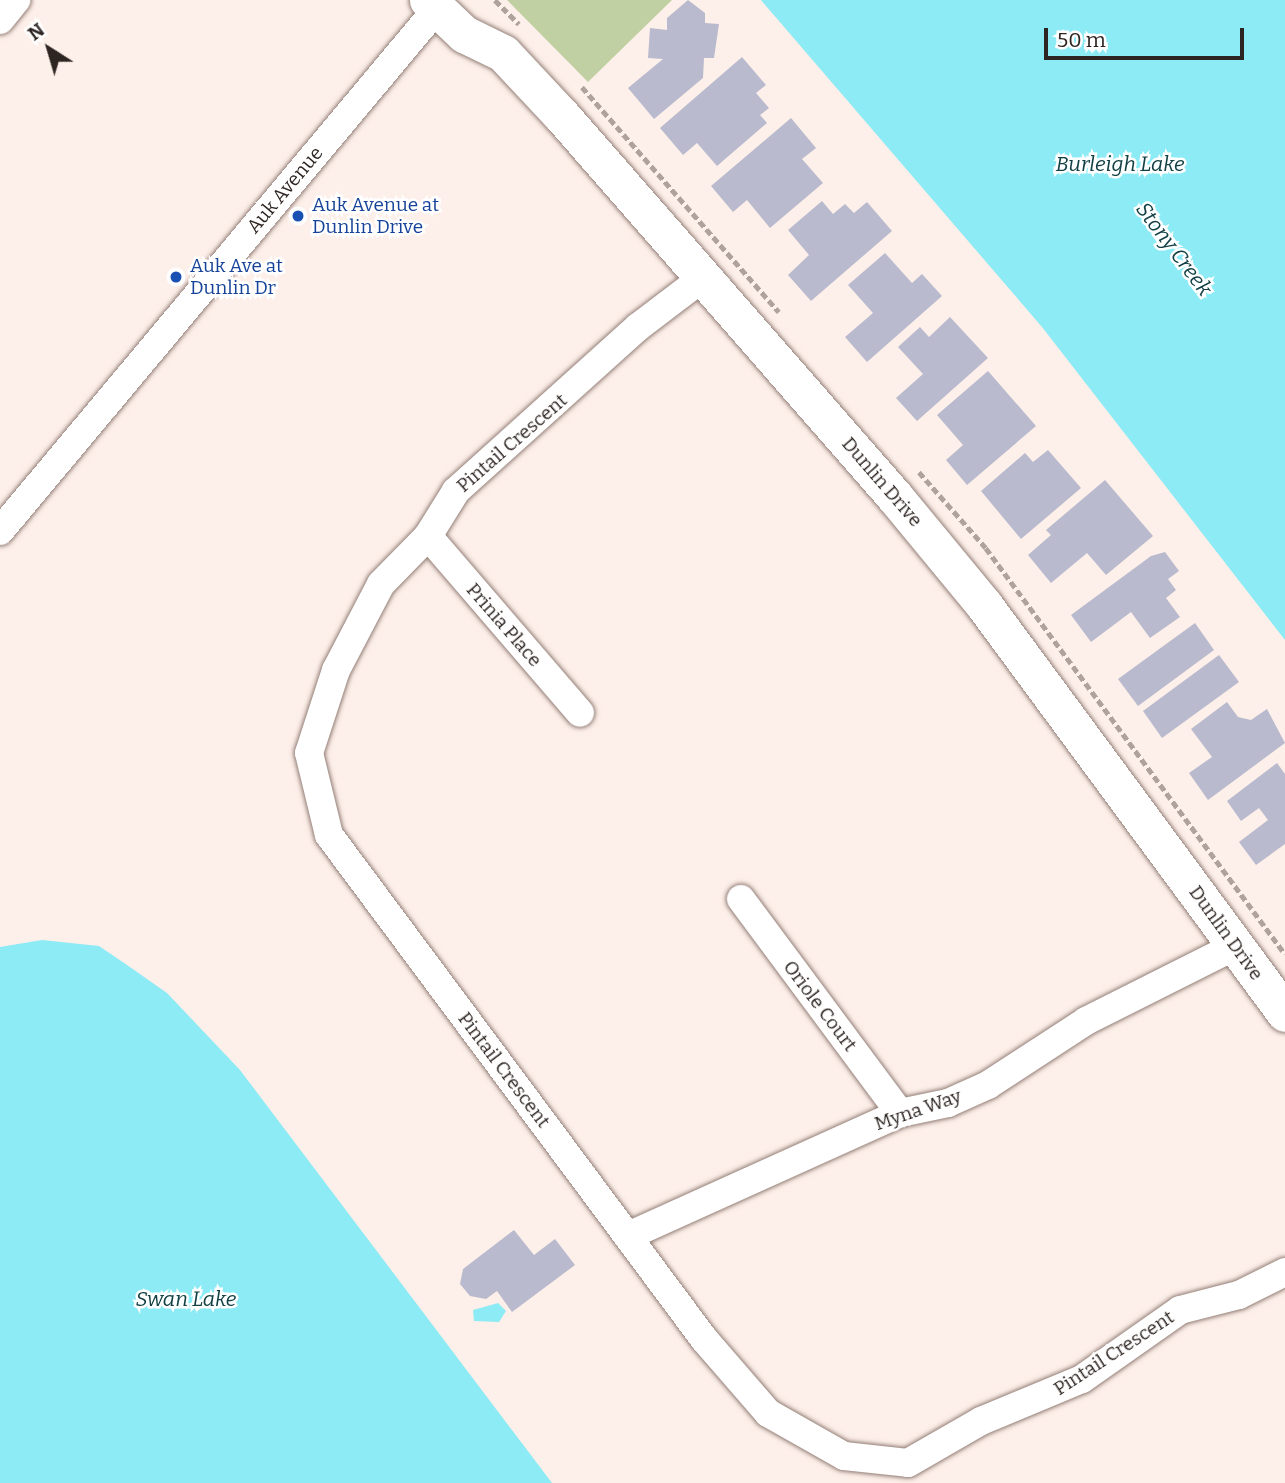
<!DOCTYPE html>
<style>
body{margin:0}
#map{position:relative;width:1285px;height:1483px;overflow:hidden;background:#fdefe9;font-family:Bitter,serif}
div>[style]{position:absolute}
.green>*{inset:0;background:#c1d0a2}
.water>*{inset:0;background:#8cebf5}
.building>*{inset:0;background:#b9bace}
.path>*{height:4.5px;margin-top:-2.25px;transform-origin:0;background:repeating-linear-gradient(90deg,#aea29d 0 7px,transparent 0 10.5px)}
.roads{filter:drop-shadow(0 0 2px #937f77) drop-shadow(0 0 2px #937f77)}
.minor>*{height:28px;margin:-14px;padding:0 14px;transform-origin:14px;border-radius:14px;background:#fff}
.tertiary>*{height:37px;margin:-18.5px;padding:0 18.5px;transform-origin:18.5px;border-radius:18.5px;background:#fff}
.dots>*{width:19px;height:19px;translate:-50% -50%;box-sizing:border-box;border:4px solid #fff;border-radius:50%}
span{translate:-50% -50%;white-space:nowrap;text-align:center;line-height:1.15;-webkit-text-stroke:5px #fff;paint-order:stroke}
.street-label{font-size:19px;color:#2d2521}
.transit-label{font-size:19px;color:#164399}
.left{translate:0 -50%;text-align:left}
.water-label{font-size:21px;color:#124044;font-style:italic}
.north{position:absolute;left:14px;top:14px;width:70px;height:70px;-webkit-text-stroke:5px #fff;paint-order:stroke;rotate:323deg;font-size:19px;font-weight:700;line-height:28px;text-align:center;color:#2d2521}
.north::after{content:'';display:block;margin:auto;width:24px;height:32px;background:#2d2521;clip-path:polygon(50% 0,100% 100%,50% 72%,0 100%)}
.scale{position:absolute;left:1044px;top:28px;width:200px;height:32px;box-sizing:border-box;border:4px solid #2d2521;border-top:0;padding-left:9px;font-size:21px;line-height:24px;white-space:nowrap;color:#2d2521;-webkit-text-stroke:5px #fff;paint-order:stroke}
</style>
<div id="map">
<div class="green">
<div style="clip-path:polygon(507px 0,672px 0,588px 82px)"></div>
</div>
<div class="water">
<div style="clip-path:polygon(761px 0,1285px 0,1285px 640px,1042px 327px)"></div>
<div style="clip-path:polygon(42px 940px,99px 946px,127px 965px,167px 993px,240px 1070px,552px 1483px,0 1483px,0 947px)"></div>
<div style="clip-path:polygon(498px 1303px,506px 1311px,499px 1322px,474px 1321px,473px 1310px)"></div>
</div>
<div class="building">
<div style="clip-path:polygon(688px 0,705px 13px,705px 23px,719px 24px,714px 58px,704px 58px,703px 78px,654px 119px,628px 88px,663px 59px,648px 58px,650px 28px,667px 30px,667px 18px)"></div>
<div style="clip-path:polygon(742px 57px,766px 85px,756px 93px,769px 108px,760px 115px,767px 123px,717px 166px,697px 143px,683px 155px,660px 128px)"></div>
<div style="clip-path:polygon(791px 118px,816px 148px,802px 159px,823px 183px,770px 228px,747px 200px,733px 212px,711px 186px)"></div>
<div style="clip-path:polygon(822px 201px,833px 214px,845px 204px,854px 213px,867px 202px,892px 231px,811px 301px,788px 275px,809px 255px,788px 230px)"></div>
<div style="clip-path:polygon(885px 253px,912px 283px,922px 274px,942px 296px,867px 362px,845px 337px,873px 313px,848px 285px)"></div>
<div style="clip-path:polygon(950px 317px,988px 358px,917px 421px,896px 398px,923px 374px,898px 347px,920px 327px,929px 337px)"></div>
<div style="clip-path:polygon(988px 371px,1036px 426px,967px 485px,946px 460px,963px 445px,937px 415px)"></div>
<div style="clip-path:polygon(1048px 450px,1081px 488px,1021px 539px,981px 491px,1025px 453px,1033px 462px)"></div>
<div style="clip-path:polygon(1105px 480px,1153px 536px,1106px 575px,1087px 553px,1051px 583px,1028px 555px,1051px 535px,1046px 530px)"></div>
<div style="clip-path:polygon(1165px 552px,1179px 571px,1168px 579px,1176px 590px,1166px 598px,1180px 617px,1150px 638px,1131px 612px,1091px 642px,1071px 615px,1151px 556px)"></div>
<div style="clip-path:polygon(1195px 623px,1214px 650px,1138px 706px,1118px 679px)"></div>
<div style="clip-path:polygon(1219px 655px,1239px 682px,1162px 738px,1143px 711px)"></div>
<div style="clip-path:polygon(1227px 702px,1238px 717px,1251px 720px,1267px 709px,1285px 743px,1208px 800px,1189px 773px,1212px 757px,1191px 729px)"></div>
<div style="clip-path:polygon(1277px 763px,1285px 774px,1285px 844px,1256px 865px,1239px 842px,1268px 820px,1259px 808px,1241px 821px,1227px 801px)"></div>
<div style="clip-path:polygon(514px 1230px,534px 1255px,555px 1239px,575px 1265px,512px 1312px,497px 1291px,486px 1299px,470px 1296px,460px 1284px,463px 1269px)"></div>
</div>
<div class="path">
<div style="left:495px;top:0;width:34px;rotate:45deg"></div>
<div style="left:582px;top:87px;width:299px;rotate:48.8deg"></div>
<div style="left:919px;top:472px;width:101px;rotate:48.6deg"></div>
<div style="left:986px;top:548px;width:504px;rotate:53.63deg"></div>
</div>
<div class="roads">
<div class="minor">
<div style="left:0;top:20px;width:26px;rotate:-51deg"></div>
<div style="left:705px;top:276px;width:84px;rotate:142.7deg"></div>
<div style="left:638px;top:327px;width:245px;rotate:138deg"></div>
<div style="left:456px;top:491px;width:53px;rotate:121.9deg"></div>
<div style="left:428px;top:536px;width:67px;rotate:134.4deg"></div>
<div style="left:381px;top:584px;width:97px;rotate:117.6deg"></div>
<div style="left:336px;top:670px;width:87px;rotate:108deg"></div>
<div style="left:309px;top:753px;width:84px;rotate:76.3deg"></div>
<div style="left:329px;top:835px;width:628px;rotate:53.35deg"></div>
<div style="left:704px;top:1339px;width:98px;rotate:49.1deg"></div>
<div style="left:768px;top:1413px;width:87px;rotate:29.5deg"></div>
<div style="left:844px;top:1456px;width:64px;rotate:6.2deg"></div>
<div style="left:908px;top:1463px;width:84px;rotate:-29.9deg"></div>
<div style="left:981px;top:1421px;width:109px;rotate:-22.6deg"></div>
<div style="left:1082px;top:1379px;width:120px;rotate:-35.1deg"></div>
<div style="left:1180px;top:1310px;width:61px;rotate:-14.3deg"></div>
<div style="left:1239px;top:1295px;width:51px;rotate:-26.6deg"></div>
<div style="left:0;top:531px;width:678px;rotate:-50.09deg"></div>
<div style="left:428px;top:536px;width:233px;rotate:49.3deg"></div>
<div style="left:741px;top:899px;width:267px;rotate:53.4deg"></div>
<div style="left:628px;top:1236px;width:299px;rotate:-24.3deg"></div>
<div style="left:900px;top:1113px;width:49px;rotate:-11.8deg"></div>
<div style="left:948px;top:1103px;width:44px;rotate:-24.2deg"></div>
<div style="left:988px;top:1085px;width:117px;rotate:-33.1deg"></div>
<div style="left:1086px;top:1021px;width:167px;rotate:-26.7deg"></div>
</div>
<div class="tertiary">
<div style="left:428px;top:0;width:50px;rotate:43.4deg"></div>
<div style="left:464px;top:34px;width:43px;rotate:26deg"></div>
<div style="left:503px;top:53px;width:86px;rotate:46.9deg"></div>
<div style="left:562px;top:116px;width:506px;rotate:48.85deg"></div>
<div style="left:895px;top:497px;width:140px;rotate:50.5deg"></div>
<div style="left:984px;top:605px;width:507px;rotate:53.58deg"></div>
</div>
</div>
<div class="dots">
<div style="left:298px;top:216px;background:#1a4fb4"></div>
<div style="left:176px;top:277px;background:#1a4fb4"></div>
</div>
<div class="street-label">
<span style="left:285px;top:190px;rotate:-50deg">Auk Avenue</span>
<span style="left:512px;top:443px;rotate:-41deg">Pintail Crescent</span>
<span style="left:882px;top:482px;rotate:49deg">Dunlin Drive</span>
<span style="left:504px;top:625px;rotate:49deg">Prinia Place</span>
<span style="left:1226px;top:933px;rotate:54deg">Dunlin Drive</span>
<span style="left:820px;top:1006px;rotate:53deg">Oriole Court</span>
<span style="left:504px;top:1070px;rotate:53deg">Pintail Crescent</span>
<span style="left:918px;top:1110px;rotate:-19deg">Myna Way</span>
<span style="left:1114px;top:1353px;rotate:-33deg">Pintail Crescent</span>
</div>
<div class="transit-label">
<span class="left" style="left:312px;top:216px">Auk Avenue at<br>Dunlin Drive</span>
<span class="left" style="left:190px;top:277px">Auk Ave at<br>Dunlin Dr</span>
</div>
<div class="water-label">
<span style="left:1120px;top:164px">Burleigh Lake</span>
<span style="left:1174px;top:249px;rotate:53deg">Stony Creek</span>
<span style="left:186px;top:1299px">Swan Lake</span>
</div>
<div class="north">N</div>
<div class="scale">50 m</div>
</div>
